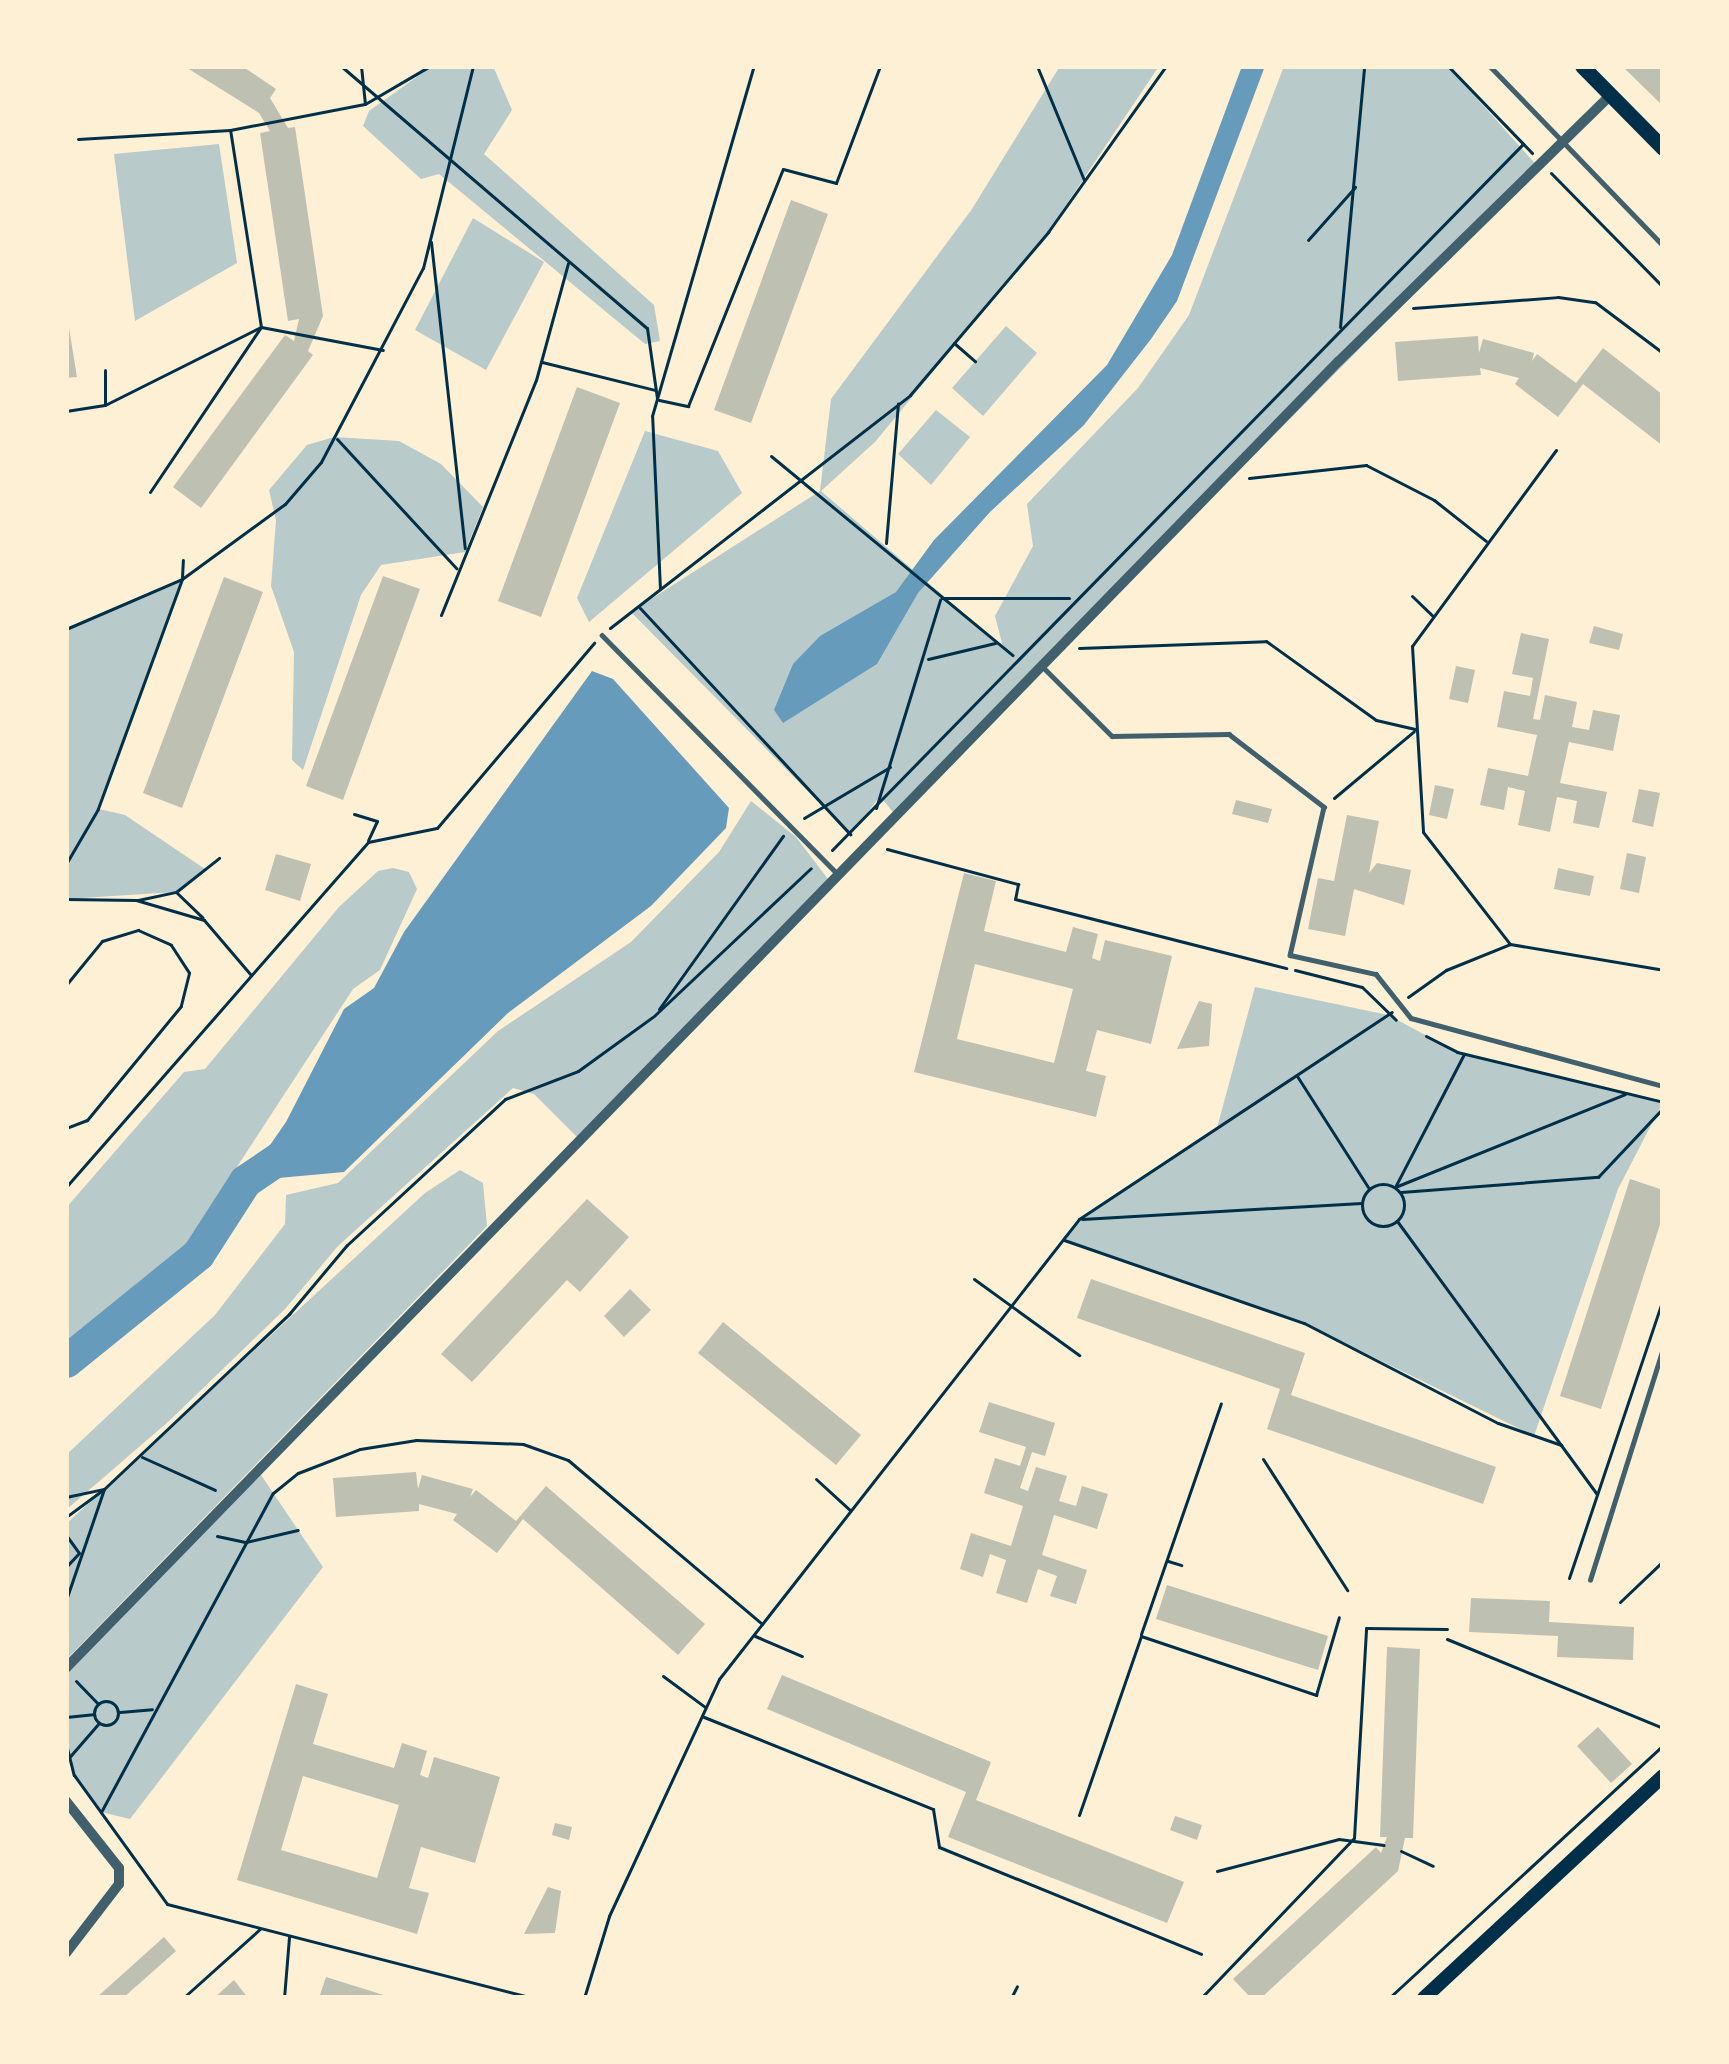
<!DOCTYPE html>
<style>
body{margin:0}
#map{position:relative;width:1729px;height:2064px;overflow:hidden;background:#fdf0d5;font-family:"Exo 2",sans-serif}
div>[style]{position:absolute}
.green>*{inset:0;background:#b9caca}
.water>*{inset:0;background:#669bbc}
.river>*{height:33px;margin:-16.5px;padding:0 16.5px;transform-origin:16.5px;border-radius:16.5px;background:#669bbc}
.building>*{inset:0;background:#bec0b2}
.path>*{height:3px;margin:-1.5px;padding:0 1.5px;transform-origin:1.5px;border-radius:1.5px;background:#003049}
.path>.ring{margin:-1.5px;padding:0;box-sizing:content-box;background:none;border:3px solid #003049;border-radius:50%}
.service>*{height:4.5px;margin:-2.25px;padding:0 2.25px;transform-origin:2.25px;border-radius:2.25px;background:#3f606c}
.minor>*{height:10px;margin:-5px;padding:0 5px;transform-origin:5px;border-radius:5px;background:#3f606c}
.secondary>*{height:14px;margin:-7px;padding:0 7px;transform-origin:7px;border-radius:7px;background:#003049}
.primary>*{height:15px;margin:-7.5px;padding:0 7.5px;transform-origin:7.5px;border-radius:7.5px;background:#003049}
span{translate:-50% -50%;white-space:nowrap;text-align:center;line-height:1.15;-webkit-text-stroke:12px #fdf0d5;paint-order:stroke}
.frame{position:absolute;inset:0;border:69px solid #fdf0d5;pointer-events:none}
</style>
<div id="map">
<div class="green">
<div style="clip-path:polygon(432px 66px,493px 66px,512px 110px,484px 154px,654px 305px,660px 341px,645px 344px,439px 174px,421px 179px,363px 126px,369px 111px)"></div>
<div style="clip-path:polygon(1060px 66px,1159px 66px,1048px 232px,875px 442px,821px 491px,1003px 647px,995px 616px,1033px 546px,1027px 504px,1138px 388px,1189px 315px,1284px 66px,1448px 66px,1539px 168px,896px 816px,880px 796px,851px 835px,631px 612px,820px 491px,831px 399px,972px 209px)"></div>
<div style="clip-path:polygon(219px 144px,237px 263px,135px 321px,114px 154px)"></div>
<div style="clip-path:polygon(473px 218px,544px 262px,486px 370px,415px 330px)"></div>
<div style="clip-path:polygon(1006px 326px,1037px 353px,983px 416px,952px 388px)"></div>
<div style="clip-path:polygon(936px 410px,970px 437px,931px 485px,898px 454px)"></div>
<div style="clip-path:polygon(645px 431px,718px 451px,742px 493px,589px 622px,577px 598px)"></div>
<div style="clip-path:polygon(334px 437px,399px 441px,441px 464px,483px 507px,465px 552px,381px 565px,361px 595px,303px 770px,292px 760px,294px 652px,271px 586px,276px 520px,269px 490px,307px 445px)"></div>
<div style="clip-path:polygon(182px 579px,99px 809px,125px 815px,205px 869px,176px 892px,66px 899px,66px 629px)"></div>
<div style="clip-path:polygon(751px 801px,796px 837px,831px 883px,580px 1140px,534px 1094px,513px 1088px,338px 1246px,285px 1309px,169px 1421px,66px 1510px,66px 1455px,215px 1315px,285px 1224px,286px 1195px,338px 1183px,498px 1031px,631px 942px,719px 852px)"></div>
<div style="clip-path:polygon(393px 868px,409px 872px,417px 889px,380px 970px,353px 989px,188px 1242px,92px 1339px,66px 1349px,66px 1208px,184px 1072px,205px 1069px,339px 907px,378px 871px)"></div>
<div style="clip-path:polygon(1255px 987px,1388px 1015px,1457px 1052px,1663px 1102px,1618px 1189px,1534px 1436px,1304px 1323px,1062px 1239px,1079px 1219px,1217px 1128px)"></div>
<div style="clip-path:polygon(460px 1170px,483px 1183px,487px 1226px,66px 1660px,66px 1524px,425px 1193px)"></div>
<div style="clip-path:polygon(259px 1472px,323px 1567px,130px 1819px,101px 1812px,74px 1775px,66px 1744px,66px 1668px)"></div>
</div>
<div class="water">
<div style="clip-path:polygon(1242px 66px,1265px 66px,1177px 301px,1151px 339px,1084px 425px,990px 512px,918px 593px,877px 664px,783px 723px,774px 710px,793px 664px,820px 636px,896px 592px,934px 540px,1107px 365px,1172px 255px)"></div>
<div style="clip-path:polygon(592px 671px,613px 679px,729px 808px,726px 828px,651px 906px,508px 1013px,344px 1172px,245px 1181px,286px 1122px,344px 1009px,374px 988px,404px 932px)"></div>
</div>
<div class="river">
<div style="left:66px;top:1361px;width:170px;rotate:-39deg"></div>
<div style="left:198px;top:1254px;width:87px;rotate:-57.2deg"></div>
<div style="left:245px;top:1181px;width:41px;rotate:-34.1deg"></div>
</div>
<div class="building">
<div style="clip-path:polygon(184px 66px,242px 66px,276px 89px,270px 98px,288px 128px,295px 127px,323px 316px,308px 351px,313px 355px,201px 508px,173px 487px,285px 335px,294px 341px,299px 319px,288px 321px,260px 133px,270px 131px,259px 113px)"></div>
<div style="clip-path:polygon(1622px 66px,1663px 66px,1663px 106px)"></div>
<div style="clip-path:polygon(791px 200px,828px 214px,751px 423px,714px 410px)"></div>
<div style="clip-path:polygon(66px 310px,77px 377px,66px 378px)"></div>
<div style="clip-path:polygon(1478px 336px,1479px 353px,1483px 339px,1534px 353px,1532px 361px,1537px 354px,1576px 383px,1603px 348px,1663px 395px,1663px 446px,1583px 384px,1558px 417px,1515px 384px,1519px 378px,1480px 368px,1481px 375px,1398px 381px,1395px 342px)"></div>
<div style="clip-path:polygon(577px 387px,620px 403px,541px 617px,498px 601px)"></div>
<div style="clip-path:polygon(383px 576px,420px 589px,343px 800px,306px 786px)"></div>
<div style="clip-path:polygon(224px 577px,263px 592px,182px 808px,143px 793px)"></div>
<div style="clip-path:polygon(1594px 626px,1623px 634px,1619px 650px,1589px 643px)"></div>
<div style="clip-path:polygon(1521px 633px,1549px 639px,1533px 719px,1540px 720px,1545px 695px,1577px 702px,1572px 727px,1589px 730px,1593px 710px,1620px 715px,1613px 751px,1569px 742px,1560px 783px,1607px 792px,1599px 828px,1573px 823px,1577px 801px,1557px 797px,1550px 832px,1518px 825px,1525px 791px,1508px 787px,1504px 810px,1480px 805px,1488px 768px,1528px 776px,1537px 735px,1497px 727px,1504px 691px,1530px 696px,1533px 678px,1512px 674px)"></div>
<div style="clip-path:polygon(1456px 666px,1475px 670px,1468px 703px,1449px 699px)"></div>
<div style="clip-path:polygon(1435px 785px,1454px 789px,1447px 819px,1429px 815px)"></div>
<div style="clip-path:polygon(1639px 789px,1660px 793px,1653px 827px,1632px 822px)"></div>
<div style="clip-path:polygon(1236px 800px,1272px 809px,1268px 823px,1232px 814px)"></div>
<div style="clip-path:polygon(1347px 815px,1379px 821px,1369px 873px,1377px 863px,1411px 870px,1404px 905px,1354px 889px,1345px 936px,1308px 929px,1318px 878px,1334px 881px)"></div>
<div style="clip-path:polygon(1627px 853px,1646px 857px,1639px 893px,1620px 889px)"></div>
<div style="clip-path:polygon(276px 854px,311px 864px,300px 901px,265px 890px)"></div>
<div style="clip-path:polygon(1558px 868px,1594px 876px,1590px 896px,1554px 889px)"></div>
<div style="clip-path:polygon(evenodd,964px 873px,996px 881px,984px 931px,1066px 952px,1073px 927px,1098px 934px,1092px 958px,1100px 961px,1105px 940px,1172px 956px,1151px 1044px,1097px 1030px,1086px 1071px,1106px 1076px,1096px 1117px,914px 1072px,964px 873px,975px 964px,1073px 989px,1054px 1063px,957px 1039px,975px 964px)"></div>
<div style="clip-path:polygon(1199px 1001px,1212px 1004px,1209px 1046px,1177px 1049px)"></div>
<div style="clip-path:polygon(1630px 1179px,1663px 1190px,1663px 1215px,1601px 1409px,1560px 1396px)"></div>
<div style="clip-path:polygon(587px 1199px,629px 1237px,580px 1292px,567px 1280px,472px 1382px,441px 1354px)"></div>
<div style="clip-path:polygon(1091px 1279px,1305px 1353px,1291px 1395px,1496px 1467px,1483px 1504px,1267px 1429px,1280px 1389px,1077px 1318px)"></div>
<div style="clip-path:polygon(630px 1289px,651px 1310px,624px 1337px,604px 1316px)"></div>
<div style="clip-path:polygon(723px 1322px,861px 1435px,836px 1465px,698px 1353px)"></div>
<div style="clip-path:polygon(989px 1402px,1055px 1423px,1045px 1456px,1032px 1452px,1020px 1488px,1028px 1491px,1036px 1467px,1067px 1476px,1059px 1501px,1076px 1506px,1082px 1486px,1108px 1494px,1097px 1529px,1054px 1515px,1042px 1555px,1087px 1570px,1076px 1604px,1050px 1596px,1057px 1576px,1038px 1569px,1027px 1603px,996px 1593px,1006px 1560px,990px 1554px,983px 1577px,960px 1569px,971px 1533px,1011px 1546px,1023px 1506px,984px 1493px,995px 1458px,1020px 1466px,1026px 1447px,979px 1432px)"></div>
<div style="clip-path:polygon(416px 1472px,418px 1489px,422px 1475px,473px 1489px,470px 1497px,476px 1490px,516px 1521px,546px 1486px,705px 1624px,678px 1655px,523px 1519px,497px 1553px,453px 1520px,457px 1514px,419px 1504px,419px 1511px,336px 1517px,333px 1478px)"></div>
<div style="clip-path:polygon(1167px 1585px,1328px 1636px,1318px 1670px,1156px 1619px)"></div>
<div style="clip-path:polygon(1471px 1598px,1550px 1601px,1549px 1622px,1634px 1627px,1633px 1660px,1557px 1657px,1558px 1636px,1469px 1632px)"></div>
<div style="clip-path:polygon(1387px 1647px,1420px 1649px,1413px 1838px,1405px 1838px,1398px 1871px,1261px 1998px,1251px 1998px,1233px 1979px,1376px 1847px,1381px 1853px,1387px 1837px,1380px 1837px)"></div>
<div style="clip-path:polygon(782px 1675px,991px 1762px,976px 1800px,1184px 1882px,1167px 1923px,948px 1837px,966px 1792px,767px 1709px)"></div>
<div style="clip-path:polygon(evenodd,296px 1684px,328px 1694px,313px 1744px,394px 1768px,402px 1743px,427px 1751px,420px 1775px,428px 1778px,434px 1757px,500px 1777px,475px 1863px,421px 1847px,409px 1888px,429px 1893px,417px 1934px,237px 1880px,296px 1684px,303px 1776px,399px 1805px,377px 1878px,281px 1850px,303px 1776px)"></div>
<div style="clip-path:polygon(1598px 1727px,1632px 1764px,1611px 1783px,1577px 1746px)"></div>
<div style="clip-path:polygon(1175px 1816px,1202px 1825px,1197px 1840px,1170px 1830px)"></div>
<div style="clip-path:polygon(555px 1823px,572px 1827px,569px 1840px,552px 1835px)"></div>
<div style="clip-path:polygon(548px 1887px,561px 1891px,555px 1933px,524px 1934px)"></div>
<div style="clip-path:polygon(164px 1937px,176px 1951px,123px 1998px,96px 1998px)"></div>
<div style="clip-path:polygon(326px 1977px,390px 1997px,390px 1998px,319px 1998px)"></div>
<div style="clip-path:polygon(234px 1980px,248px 1998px,214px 1998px)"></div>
</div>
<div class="path">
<div style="left:341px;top:66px;width:403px;rotate:40.6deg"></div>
<div style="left:647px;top:328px;width:71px;rotate:81.9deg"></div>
<div style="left:361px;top:66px;width:38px;rotate:84deg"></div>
<div style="left:365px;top:104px;width:75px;rotate:-30.3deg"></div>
<div style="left:1037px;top:66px;width:123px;rotate:67.6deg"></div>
<div style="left:1448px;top:66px;width:121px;rotate:46deg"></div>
<div style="left:78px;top:139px;width:152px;rotate:-3.4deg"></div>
<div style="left:230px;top:130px;width:137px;rotate:-10.9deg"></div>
<div style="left:1551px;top:173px;width:160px;rotate:45.5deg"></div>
<div style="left:1308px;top:240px;width:71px;rotate:-48.4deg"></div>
<div style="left:431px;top:242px;width:308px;rotate:83.7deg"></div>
<div style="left:1413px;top:308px;width:145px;rotate:-4.3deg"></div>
<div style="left:1558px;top:297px;width:37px;rotate:8deg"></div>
<div style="left:1595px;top:302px;width:85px;rotate:36.9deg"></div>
<div style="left:1340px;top:327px;width:262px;rotate:-84.7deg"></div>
<div style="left:954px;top:343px;width:28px;rotate:41deg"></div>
<div style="left:542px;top:362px;width:116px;rotate:13.9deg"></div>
<div style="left:659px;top:400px;width:30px;rotate:12deg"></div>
<div style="left:688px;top:406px;width:255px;rotate:-68.2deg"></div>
<div style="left:783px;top:169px;width:55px;rotate:14.8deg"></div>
<div style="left:836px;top:183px;width:125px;rotate:-69.4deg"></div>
<div style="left:105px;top:405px;width:174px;rotate:-26.6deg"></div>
<div style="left:261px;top:327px;width:124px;rotate:10.7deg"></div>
<div style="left:66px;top:411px;width:39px;rotate:-9deg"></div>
<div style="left:105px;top:405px;width:35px;rotate:-90deg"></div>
<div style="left:337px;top:439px;width:176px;rotate:47.3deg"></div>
<div style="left:1556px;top:450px;width:243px;rotate:126.3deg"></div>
<div style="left:1412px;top:646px;width:186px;rotate:86.6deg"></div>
<div style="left:1423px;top:832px;width:142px;rotate:52.2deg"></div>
<div style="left:1510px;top:944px;width:155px;rotate:9.6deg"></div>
<div style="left:771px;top:456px;width:313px;rotate:39.5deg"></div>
<div style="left:1249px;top:478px;width:118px;rotate:-6.3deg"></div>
<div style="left:1366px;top:465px;width:76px;rotate:27.2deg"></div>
<div style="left:1434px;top:500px;width:66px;rotate:38.3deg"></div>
<div style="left:150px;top:492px;width:199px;rotate:-56.1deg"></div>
<div style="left:261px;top:327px;width:199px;rotate:-98.9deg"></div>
<div style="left:886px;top:543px;width:140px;rotate:-85.1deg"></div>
<div style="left:182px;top:577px;width:17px;rotate:-87deg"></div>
<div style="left:182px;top:579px;width:127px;rotate:-36.1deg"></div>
<div style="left:285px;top:504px;width:55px;rotate:-49.4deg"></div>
<div style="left:321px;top:462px;width:219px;rotate:-62.3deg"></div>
<div style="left:423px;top:268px;width:208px;rotate:-76.1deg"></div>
<div style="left:660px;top:589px;width:173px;rotate:-92.6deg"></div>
<div style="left:652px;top:416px;width:365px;rotate:-73.8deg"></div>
<div style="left:1412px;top:596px;width:28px;rotate:44deg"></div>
<div style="left:942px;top:598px;width:127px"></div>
<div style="left:640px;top:608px;width:309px;rotate:47.1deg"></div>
<div style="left:441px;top:615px;width:253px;rotate:-68deg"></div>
<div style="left:536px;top:380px;width:121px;rotate:-74.7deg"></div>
<div style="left:610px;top:628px;width:380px;rotate:-37.8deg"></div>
<div style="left:910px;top:395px;width:214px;rotate:-49.7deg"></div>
<div style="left:1048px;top:232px;width:204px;rotate:-54.6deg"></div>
<div style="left:66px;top:629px;width:126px;rotate:-23.3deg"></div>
<div style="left:182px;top:579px;width:245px;rotate:110.1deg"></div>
<div style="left:98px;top:809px;width:64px;rotate:120.2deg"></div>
<div style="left:1079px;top:648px;width:187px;rotate:-2.1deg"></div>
<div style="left:1266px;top:641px;width:135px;rotate:35.7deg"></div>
<div style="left:1376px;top:720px;width:40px;rotate:13deg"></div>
<div style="left:928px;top:659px;width:69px;rotate:-13.4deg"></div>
<div style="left:1334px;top:798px;width:104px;rotate:-39.9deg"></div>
<div style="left:876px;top:808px;width:218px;rotate:-72.9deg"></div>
<div style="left:354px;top:814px;width:24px;rotate:17deg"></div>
<div style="left:377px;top:821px;width:21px;rotate:115deg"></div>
<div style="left:804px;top:818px;width:100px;rotate:-30.7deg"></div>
<div style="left:887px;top:849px;width:136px;rotate:15deg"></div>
<div style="left:1018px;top:884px;width:15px;rotate:101deg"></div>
<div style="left:1015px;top:899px;width:280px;rotate:14.3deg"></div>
<div style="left:832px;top:850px;width:988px;rotate:-45.62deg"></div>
<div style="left:176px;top:892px;width:37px;rotate:44deg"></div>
<div style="left:66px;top:899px;width:70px;rotate:0.8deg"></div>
<div style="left:136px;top:900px;width:71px;rotate:16.4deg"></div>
<div style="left:204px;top:920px;width:72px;rotate:49.5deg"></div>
<div style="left:138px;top:900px;width:39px;rotate:-12deg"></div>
<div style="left:176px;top:892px;width:55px;rotate:-38.3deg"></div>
<div style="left:1295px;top:970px;width:69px;rotate:14.2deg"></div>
<div style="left:1362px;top:987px;width:47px;rotate:44.1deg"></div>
<div style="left:66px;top:985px;width:57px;rotate:-50.7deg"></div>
<div style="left:102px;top:941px;width:38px;rotate:-17deg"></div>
<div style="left:138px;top:930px;width:36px;rotate:24deg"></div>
<div style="left:171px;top:945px;width:33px;rotate:57deg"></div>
<div style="left:189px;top:973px;width:34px;rotate:104deg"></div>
<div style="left:181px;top:1006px;width:148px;rotate:129.5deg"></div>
<div style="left:87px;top:1120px;width:22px;rotate:159deg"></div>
<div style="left:1408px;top:997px;width:47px;rotate:-35.4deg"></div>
<div style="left:1446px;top:970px;width:69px;rotate:-22.1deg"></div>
<div style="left:659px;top:1009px;width:213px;rotate:-54.4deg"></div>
<div style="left:655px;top:1015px;width:214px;rotate:-43.3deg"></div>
<div style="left:1426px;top:1036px;width:35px;rotate:27deg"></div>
<div style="left:1457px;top:1052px;width:212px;rotate:13.6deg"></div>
<div style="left:1464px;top:1054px;width:150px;rotate:117.4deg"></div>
<div style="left:1395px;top:1187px;width:248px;rotate:-22deg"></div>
<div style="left:1297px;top:1076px;width:132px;rotate:57.4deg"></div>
<div class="ring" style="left:1362px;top:1184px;width:39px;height:39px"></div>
<div style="left:66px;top:1187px;width:459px;rotate:-48.8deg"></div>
<div style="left:368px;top:842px;width:70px;rotate:-11.5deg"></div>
<div style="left:437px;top:828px;width:243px;rotate:-49.7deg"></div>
<div style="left:1401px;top:1192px;width:198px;rotate:-4.4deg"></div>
<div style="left:1598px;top:1177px;width:95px;rotate:-46.7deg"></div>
<div style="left:1082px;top:1219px;width:280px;rotate:-3.3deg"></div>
<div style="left:1397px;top:1221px;width:338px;rotate:53.8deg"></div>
<div style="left:1064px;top:1240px;width:254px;rotate:19.1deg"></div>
<div style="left:1304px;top:1323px;width:218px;rotate:27.3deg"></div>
<div style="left:1498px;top:1423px;width:67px;rotate:19.2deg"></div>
<div style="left:974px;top:1279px;width:130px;rotate:35.9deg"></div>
<div style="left:142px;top:1457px;width:80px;rotate:24.3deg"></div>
<div style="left:1263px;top:1459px;width:156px;rotate:57.3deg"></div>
<div style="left:816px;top:1479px;width:46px;rotate:42.4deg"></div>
<div style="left:66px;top:1497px;width:39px;rotate:-12deg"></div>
<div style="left:104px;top:1489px;width:47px;rotate:143.6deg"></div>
<div style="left:66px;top:1535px;width:22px;rotate:54deg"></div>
<div style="left:79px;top:1553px;width:19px;rotate:133deg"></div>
<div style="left:217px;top:1536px;width:30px;rotate:12deg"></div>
<div style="left:246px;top:1542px;width:53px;rotate:-13deg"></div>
<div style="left:1168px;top:1561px;width:14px;rotate:17deg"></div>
<div style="left:1569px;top:1578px;width:294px;rotate:-71.4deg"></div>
<div style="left:66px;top:1600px;width:117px;rotate:-71.1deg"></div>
<div style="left:104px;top:1489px;width:255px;rotate:-43.4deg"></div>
<div style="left:289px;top:1314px;width:90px;rotate:-50deg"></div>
<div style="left:347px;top:1245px;width:215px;rotate:-42.7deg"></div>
<div style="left:505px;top:1099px;width:78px;rotate:-21deg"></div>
<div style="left:578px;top:1071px;width:94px;rotate:-35.9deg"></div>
<div style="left:1620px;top:1602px;width:59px;rotate:-43.6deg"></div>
<div style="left:1141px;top:1634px;width:244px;rotate:-70.9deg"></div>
<div style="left:755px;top:1636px;width:51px;rotate:23.1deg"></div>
<div style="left:1447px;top:1639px;width:234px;rotate:22.4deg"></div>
<div style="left:663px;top:1676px;width:52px;rotate:36.4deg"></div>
<div style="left:76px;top:1681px;width:32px;rotate:46deg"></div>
<div class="ring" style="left:94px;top:1701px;width:21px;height:21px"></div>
<div style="left:120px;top:1712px;width:32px;rotate:-5deg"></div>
<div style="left:66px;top:1717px;width:27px;rotate:-6deg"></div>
<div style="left:704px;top:1717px;width:247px;rotate:21.9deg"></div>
<div style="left:933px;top:1809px;width:38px;rotate:81deg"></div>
<div style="left:939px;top:1847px;width:283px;rotate:22.2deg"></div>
<div style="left:66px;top:1744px;width:32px;rotate:76deg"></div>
<div style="left:74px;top:1775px;width:159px;rotate:54.2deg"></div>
<div style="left:167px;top:1904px;width:377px;rotate:14.4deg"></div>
<div style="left:66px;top:1761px;width:49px;rotate:-49.1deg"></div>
<div style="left:101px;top:1812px;width:362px;rotate:-61.7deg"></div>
<div style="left:273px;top:1493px;width:32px;rotate:-39deg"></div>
<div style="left:298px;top:1473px;width:66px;rotate:-21.2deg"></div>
<div style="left:360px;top:1449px;width:57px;rotate:-9.1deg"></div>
<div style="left:416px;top:1440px;width:107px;rotate:2.1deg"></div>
<div style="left:523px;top:1444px;width:48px;rotate:19.6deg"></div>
<div style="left:568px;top:1460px;width:254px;rotate:40.2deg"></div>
<div style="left:1079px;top:1815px;width:189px;rotate:-70.9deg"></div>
<div style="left:1141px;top:1636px;width:185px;rotate:18.6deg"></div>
<div style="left:1316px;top:1695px;width:81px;rotate:-73.6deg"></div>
<div style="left:1401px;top:1851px;width:35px;rotate:25deg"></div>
<div style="left:1217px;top:1871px;width:126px;rotate:-14.7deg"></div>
<div style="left:1339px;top:1839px;width:45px;rotate:7.6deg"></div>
<div style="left:183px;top:1998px;width:103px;rotate:-41.9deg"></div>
<div style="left:284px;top:1998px;width:61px;rotate:-85.3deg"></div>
<div style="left:584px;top:1998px;width:86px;rotate:-73deg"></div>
<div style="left:609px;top:1916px;width:261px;rotate:-65.1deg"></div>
<div style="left:719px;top:1679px;width:584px;rotate:-51.95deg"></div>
<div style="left:1079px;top:1219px;width:375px;rotate:-33.5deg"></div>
<div style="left:1011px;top:1998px;width:13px;rotate:-63deg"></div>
<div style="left:1201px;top:1998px;width:221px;rotate:-46.3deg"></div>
<div style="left:1354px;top:1838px;width:210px;rotate:-86.7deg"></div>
<div style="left:1366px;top:1628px;width:81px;rotate:0.7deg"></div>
<div style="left:1389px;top:1998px;width:373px;rotate:-42.7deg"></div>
</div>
<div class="service">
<div style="left:1490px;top:66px;width:249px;rotate:46deg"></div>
<div style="left:602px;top:635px;width:336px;rotate:45.4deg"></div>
<div style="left:1042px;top:666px;width:99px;rotate:45deg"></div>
<div style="left:1112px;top:736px;width:117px;rotate:-1deg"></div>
<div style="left:1229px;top:734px;width:120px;rotate:37.5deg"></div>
<div style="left:1324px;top:807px;width:152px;rotate:102.9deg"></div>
<div style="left:1290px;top:955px;width:88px;rotate:12.5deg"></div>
<div style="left:1376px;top:974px;width:56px;rotate:51.5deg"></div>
<div style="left:1411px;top:1018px;width:261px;rotate:15.1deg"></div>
<div style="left:1590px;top:1580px;width:243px;rotate:-72.5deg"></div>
</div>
<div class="minor">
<div style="left:66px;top:1668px;width:1824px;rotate:-45.76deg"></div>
<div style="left:1339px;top:361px;width:380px;rotate:-44.4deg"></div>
<div style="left:66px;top:1801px;width:85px;rotate:51.7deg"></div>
<div style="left:119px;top:1868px;width:16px;rotate:90deg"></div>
<div style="left:119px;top:1884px;width:87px;rotate:127.5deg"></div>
</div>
<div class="secondary">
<div style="left:1424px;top:1998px;width:326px;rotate:-42.9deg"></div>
</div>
<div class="primary">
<div style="left:1582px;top:66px;width:115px;rotate:45.4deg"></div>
</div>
<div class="frame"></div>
</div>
